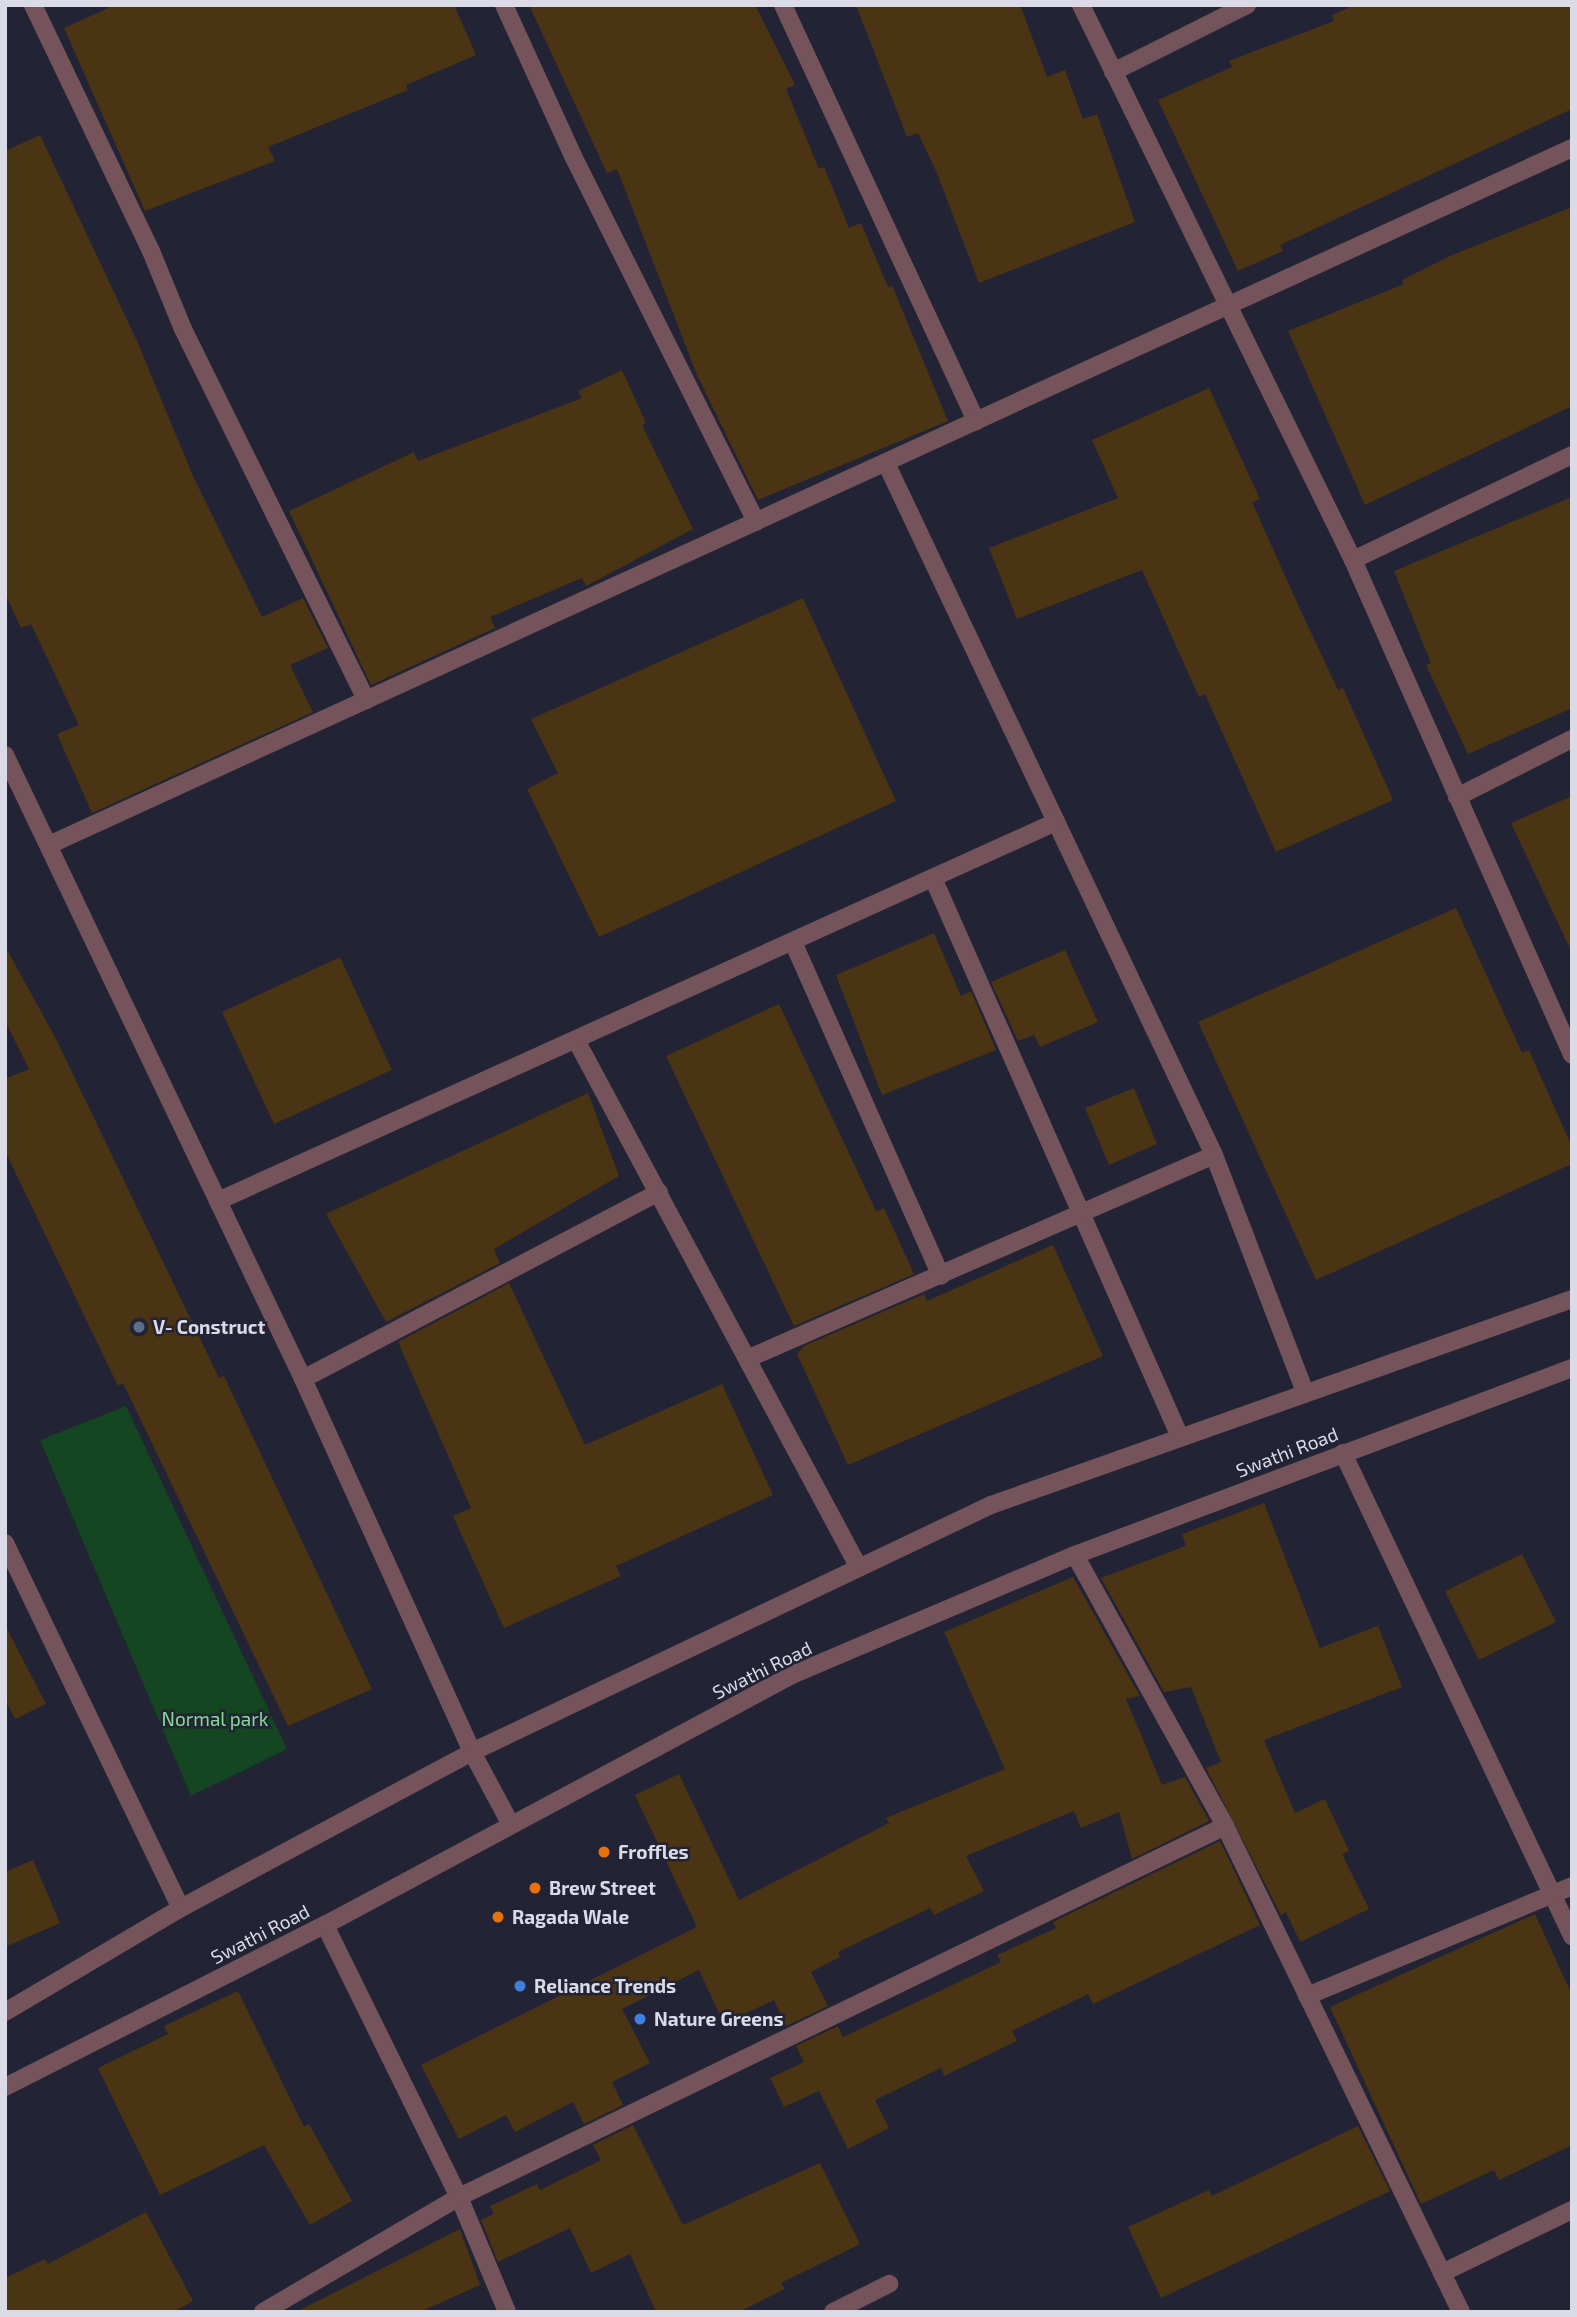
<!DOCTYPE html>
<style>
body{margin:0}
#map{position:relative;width:1577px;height:2317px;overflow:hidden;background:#222335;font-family:"Exo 2",sans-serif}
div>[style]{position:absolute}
.green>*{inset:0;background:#144621}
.building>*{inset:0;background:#4b3413}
.minor>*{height:18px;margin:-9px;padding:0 9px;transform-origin:9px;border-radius:9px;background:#74545a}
.tertiary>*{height:18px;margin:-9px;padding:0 9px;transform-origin:9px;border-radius:9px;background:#74545a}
.dots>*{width:19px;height:19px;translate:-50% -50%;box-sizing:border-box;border:4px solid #222335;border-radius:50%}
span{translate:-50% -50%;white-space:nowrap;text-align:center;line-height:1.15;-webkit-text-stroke:5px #222335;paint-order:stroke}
.poi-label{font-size:19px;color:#dadbe7;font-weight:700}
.left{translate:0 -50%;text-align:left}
.street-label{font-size:19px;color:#dadbe7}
.park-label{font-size:19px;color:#87db96}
.frame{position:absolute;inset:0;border:7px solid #dadbe7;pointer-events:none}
</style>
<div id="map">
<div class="green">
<div style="clip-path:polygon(126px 1406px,287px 1749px,191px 1796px,40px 1440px)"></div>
</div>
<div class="building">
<div style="clip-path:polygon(115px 5px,454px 5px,476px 55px,406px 85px,408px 90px,268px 147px,275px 161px,145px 211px,64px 28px)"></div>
<div style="clip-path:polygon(529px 5px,755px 5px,795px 85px,786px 89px,819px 169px,824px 167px,849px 228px,861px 223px,888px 287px,892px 285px,948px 421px,758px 500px,697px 375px,617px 169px,607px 173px)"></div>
<div style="clip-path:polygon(856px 5px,1020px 5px,1047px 77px,1065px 70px,1083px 119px,1097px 114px,1135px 222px,979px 283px,936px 171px,918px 133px,907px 137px)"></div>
<div style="clip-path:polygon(1355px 5px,1572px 5px,1572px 109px,1280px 245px,1283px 251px,1238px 271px,1158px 100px,1232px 67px,1229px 61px,1334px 21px,1332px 15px)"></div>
<div style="clip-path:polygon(40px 135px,137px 341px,193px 476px,262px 617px,303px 598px,328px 648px,290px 665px,313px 712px,92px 813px,57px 734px,79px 725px,31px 624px,21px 628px,5px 593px,5px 151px)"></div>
<div style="clip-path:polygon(1572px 207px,1572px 406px,1365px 505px,1288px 331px,1404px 284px,1402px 280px,1450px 256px)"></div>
<div style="clip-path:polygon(622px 370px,646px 423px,642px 425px,693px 529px,586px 586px,582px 578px,490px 617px,495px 628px,371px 685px,289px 511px,414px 452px,418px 461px,582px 398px,578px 391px)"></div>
<div style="clip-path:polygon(1209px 388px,1260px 499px,1252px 502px,1299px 607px,1338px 690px,1343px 688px,1393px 800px,1276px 852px,1205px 694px,1199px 697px,1142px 570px,1017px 619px,989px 548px,1118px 498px,1092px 440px)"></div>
<div style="clip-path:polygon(1572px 497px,1572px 708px,1468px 754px,1426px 665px,1431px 663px,1394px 571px)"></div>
<div style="clip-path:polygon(803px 598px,896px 801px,599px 937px,527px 789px,558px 773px,531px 719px)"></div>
<div style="clip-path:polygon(1572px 796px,1572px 953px,1511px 823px)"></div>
<div style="clip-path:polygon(1456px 908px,1522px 1053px,1529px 1050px,1572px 1147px,1572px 1164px,1316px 1280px,1198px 1022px)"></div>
<div style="clip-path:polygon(934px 933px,961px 996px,971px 991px,996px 1050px,882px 1095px,836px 975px)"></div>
<div style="clip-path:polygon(5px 946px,56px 1039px,219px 1378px,224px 1376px,372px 1689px,288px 1726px,123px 1383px,118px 1386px,5px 1151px,5px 1079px,29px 1069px,5px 1021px)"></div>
<div style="clip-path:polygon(1065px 950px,1098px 1022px,1040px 1047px,1034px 1035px,1018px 1041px,991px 982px)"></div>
<div style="clip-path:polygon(340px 957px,392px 1070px,274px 1124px,222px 1012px)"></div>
<div style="clip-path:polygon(779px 1004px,876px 1211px,884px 1208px,914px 1274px,794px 1326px,666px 1056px)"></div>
<div style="clip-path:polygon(1134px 1088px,1157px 1144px,1109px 1165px,1085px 1108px)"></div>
<div style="clip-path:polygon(588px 1093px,619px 1176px,494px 1249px,500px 1263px,386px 1322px,326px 1214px)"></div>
<div style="clip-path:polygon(1053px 1245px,1103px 1356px,848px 1465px,797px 1354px,804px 1346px,924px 1294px,927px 1301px)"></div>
<div style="clip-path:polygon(509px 1283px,585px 1445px,722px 1384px,773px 1495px,616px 1566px,621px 1576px,504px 1628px,453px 1516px,471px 1508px,398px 1342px)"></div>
<div style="clip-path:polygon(1264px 1503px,1320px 1648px,1378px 1626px,1402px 1687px,1264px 1740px,1295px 1813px,1325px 1799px,1349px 1851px,1342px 1854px,1369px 1909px,1300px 1942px,1286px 1912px,1281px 1915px,1206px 1768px,1221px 1762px,1191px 1687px,1164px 1692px,1101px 1578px,1186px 1546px,1182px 1534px)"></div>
<div style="clip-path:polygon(1522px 1554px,1556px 1622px,1479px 1660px,1445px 1591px)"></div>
<div style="clip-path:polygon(1073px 1577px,1140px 1696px,1126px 1699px,1162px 1785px,1185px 1777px,1209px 1821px,1132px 1859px,1119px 1812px,1081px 1828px,1074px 1811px,966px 1856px,984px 1891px,934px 1915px,930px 1908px,838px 1952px,840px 1957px,811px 1972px,828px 2006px,786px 2026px,774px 2000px,724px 2024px,699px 1970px,622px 2009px,650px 2063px,612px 2082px,623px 2105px,584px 2124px,573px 2102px,515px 2132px,506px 2115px,459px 2139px,421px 2065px,697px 1927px,635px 1795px,679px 1774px,739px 1900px,889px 1823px,886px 1818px,1005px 1769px,944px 1632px)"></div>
<div style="clip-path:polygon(5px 1625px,46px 1704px,15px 1719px,5px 1699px)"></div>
<div style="clip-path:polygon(1220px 1841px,1260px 1925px,1093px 2004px,1088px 1994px,1012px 2031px,1017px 2041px,944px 2076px,941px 2068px,875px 2100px,889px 2128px,848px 2149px,819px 2091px,784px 2107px,770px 2078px,804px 2062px,796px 2046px,838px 2026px,843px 2037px,1001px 1962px,997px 1955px,1056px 1928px,1053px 1922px)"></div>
<div style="clip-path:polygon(33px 1860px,60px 1923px,5px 1947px,5px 1872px)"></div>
<div style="clip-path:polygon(1535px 1914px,1572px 1995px,1572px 2145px,1499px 2180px,1494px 2170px,1421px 2204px,1330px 2007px)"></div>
<div style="clip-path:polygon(238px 1991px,304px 2127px,309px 2124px,352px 2201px,310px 2225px,264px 2145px,160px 2195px,98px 2068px,168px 2034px,164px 2026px)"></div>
<div style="clip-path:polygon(633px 2125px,683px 2225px,820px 2163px,860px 2244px,781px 2283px,785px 2289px,739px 2312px,656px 2312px,630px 2254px,591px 2273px,570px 2228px,498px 2262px,481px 2220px,494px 2214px,490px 2206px,537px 2184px,540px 2190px,601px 2160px,593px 2145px)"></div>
<div style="clip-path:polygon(1358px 2126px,1390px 2191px,1161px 2298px,1128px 2227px,1209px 2190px,1212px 2196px)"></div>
<div style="clip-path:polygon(146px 2212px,193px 2301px,173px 2312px,5px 2312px,5px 2278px,45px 2259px,48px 2264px)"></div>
<div style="clip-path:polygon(460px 2229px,480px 2285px,420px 2312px,296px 2312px)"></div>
</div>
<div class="minor">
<div style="left:33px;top:5px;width:273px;rotate:64.4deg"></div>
<div style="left:151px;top:251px;width:84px;rotate:67.7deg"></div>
<div style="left:183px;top:329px;width:414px;rotate:63.7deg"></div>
<div style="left:504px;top:5px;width:166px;rotate:65.4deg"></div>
<div style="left:573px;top:156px;width:409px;rotate:63.4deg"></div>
<div style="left:783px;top:5px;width:459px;rotate:65.1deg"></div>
<div style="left:1081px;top:5px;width:618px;rotate:63.89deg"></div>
<div style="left:1353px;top:560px;width:541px;rotate:66.13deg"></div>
<div style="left:1113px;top:72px;width:150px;rotate:-26.6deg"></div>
<div style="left:886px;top:463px;width:766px;rotate:64.64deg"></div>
<div style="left:1214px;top:1155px;width:254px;rotate:69deg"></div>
<div style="left:1353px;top:560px;width:243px;rotate:-25.6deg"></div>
<div style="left:1457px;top:797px;width:129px;rotate:-26.8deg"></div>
<div style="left:49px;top:845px;width:1675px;rotate:-24.59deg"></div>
<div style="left:933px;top:878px;width:611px;rotate:66.16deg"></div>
<div style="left:793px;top:942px;width:365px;rotate:66.1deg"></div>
<div style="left:576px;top:1040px;width:597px;rotate:61.8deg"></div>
<div style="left:218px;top:1201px;width:920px;rotate:-24.34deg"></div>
<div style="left:749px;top:1358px;width:507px;rotate:-23.58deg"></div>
<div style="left:303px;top:1379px;width:402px;rotate:-27.7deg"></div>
<div style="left:1343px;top:1453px;width:535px;rotate:64.63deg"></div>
<div style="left:5px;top:1543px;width:405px;rotate:64.3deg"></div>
<div style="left:1075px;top:1555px;width:310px;rotate:61deg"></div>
<div style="left:1225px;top:1826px;width:540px;rotate:64.1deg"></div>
<div style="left:325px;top:1925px;width:303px;rotate:63.8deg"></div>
<div style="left:459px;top:2197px;width:125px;rotate:67.3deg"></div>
<div style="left:1307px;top:1996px;width:287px;rotate:-22.5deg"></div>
<div style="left:1442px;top:2273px;width:144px;rotate:-25.9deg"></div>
<div style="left:263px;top:2312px;width:227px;rotate:-30.4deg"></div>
<div style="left:459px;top:2197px;width:851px;rotate:-25.84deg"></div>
<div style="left:833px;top:2312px;width:63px;rotate:-26.6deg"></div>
</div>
<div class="tertiary">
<div style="left:5px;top:755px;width:692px;rotate:64.47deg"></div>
<div style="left:303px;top:1379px;width:409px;rotate:65.6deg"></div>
<div style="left:472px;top:1752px;width:81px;rotate:61.8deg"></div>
<div style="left:5px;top:2012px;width:204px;rotate:-30.6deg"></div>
<div style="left:181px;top:1908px;width:330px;rotate:-28.2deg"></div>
<div style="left:472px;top:1752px;width:575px;rotate:-25.45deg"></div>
<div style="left:991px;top:1505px;width:616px;rotate:-19.52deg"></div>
<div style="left:5px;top:2087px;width:359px;rotate:-26.9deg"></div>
<div style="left:325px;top:1925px;width:530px;rotate:-28.16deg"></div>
<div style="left:792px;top:1675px;width:307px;rotate:-23deg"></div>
<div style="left:1075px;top:1555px;width:531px;rotate:-20.62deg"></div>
</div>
<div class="dots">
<div style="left:139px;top:1327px;background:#5c6f8a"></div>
<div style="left:604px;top:1852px;background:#e8710a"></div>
<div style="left:535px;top:1888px;background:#e8710a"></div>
<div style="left:498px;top:1917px;background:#e8710a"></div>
<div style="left:520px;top:1986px;background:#3f7fe0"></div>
<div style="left:640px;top:2019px;background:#3f7fe0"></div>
</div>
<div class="poi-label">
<span class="left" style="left:153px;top:1327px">V- Construct</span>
<span class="left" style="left:618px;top:1852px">Froffles</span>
<span class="left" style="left:549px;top:1888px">Brew Street</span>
<span class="left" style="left:512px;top:1917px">Ragada Wale</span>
<span class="left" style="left:534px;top:1986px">Reliance Trends</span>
<span class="left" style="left:654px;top:2019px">Nature Greens</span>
</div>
<div class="street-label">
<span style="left:1287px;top:1452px;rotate:-21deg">Swathi Road</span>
<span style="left:762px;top:1670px;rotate:-26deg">Swathi Road</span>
<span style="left:260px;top:1934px;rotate:-27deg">Swathi Road</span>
</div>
<div class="park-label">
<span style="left:215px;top:1719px">Normal park</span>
</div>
<div class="frame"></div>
</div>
